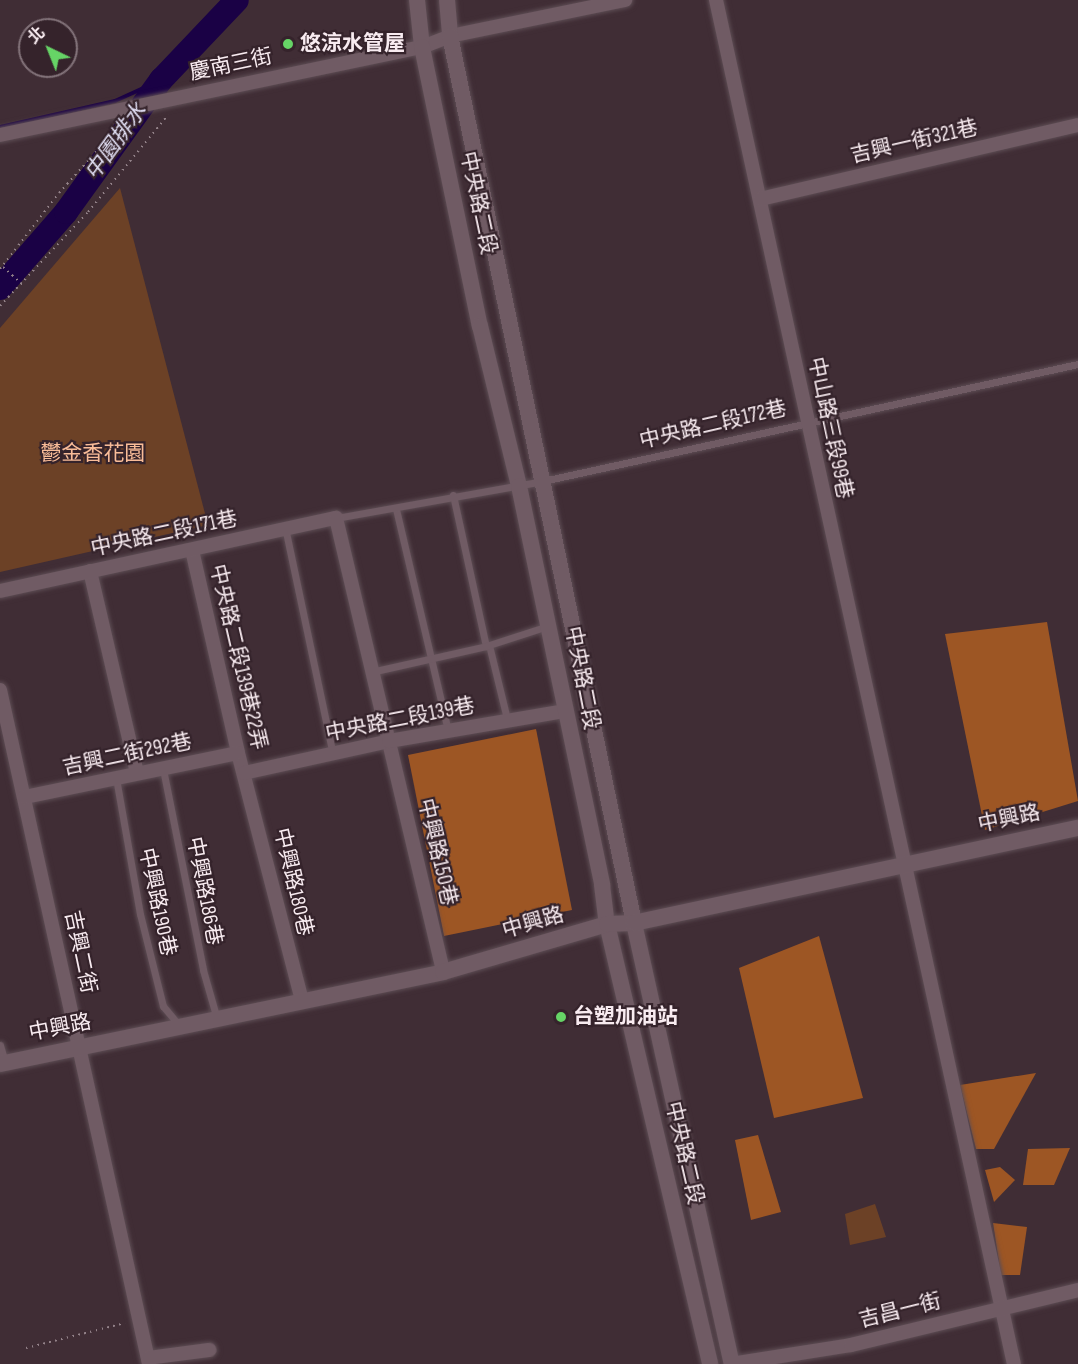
<!DOCTYPE html>
<meta charset="utf-8">
<style>
body{margin:0}
#map{position:relative;width:1078px;height:1364px;overflow:hidden;background:#402d35;font-family:"Sofia Sans Condensed","Noto Sans TC",sans-serif}
div>[style]{position:absolute}
.green>*{inset:0;background:#6c4126}
.forest>*{inset:0;background:#9d5624}
.stream>*{height:4px;margin:-2px;padding:0 2px;transform-origin:2px;border-radius:2px;background:#1a0145}
.river>*{height:24px;margin:-12px;padding:0 12px;transform-origin:12px;border-radius:12px;background:#1a0145}
.path>*{height:2px;margin-top:-1px;transform-origin:0;background:repeating-linear-gradient(90deg,#938289 0 1.5px,transparent 0 6px)}
.roads{filter:drop-shadow(0 0 2px #5d4d54) drop-shadow(0 0 2px #5d4d54)}
.service>*{height:7px;margin:-3.5px;padding:0 3.5px;transform-origin:3.5px;border-radius:3.5px;background:#705b64}
.minor>*{height:14px;margin:-7px;padding:0 7px;transform-origin:7px;border-radius:7px;background:#705b64}
.tertiary>*{height:16px;margin:-8px;padding:0 8px;transform-origin:8px;border-radius:8px;background:#705b64}
.dots>*{width:16px;height:16px;translate:-50% -50%;box-sizing:border-box;border:3px solid #35232b;border-radius:50%}
span{translate:-50% -50%;white-space:nowrap;text-align:center;line-height:1.15;-webkit-text-stroke:4.5px #35232b;paint-order:stroke}
.poi-label{font-size:21px;color:#f8ebf0;font-weight:700}
.left{translate:0 -50%;text-align:left}
.street-label{font-size:21px;color:#f8ebf0}
.park-label{font-size:21px;color:#f9bc98}
.water-label{font-size:22px;color:#e3e1f6;font-style:italic}
.north{position:absolute;left:18px;top:18px;width:60px;height:60px;box-sizing:border-box;background:#35232b;border:2px solid #83737a;border-radius:50%;rotate:317deg;font-size:16px;font-weight:700;line-height:24px;text-align:center;color:#f8ebf0}
.north::after{content:'';display:block;margin:auto;width:21px;height:27px;background:#66d466;clip-path:polygon(50% 0,100% 100%,50% 72%,0 100%)}
</style>
<div id="map">
<div class="green">
<div style="clip-path:polygon(120px 188px,208px 525px,0 572px,0 328px)"></div>
<div style="clip-path:polygon(875px 1204px,886px 1237px,850px 1245px,845px 1214px)"></div>
</div>
<div class="forest">
<div style="clip-path:polygon(1047px 622px,1078px 801px,985px 830px,945px 634px)"></div>
<div style="clip-path:polygon(536px 729px,572px 910px,444px 936px,408px 755px)"></div>
<div style="clip-path:polygon(819px 936px,863px 1098px,774px 1118px,739px 968px)"></div>
<div style="clip-path:polygon(1036px 1073px,994px 1149px,976px 1149px,960px 1085px)"></div>
<div style="clip-path:polygon(758px 1135px,781px 1212px,751px 1220px,735px 1140px)"></div>
<div style="clip-path:polygon(1070px 1148px,1054px 1185px,1023px 1185px,1028px 1149px)"></div>
<div style="clip-path:polygon(1000px 1167px,1015px 1180px,994px 1202px,985px 1170px)"></div>
<div style="clip-path:polygon(993px 1223px,1027px 1227px,1020px 1275px,1001px 1275px)"></div>
</div>
<div class="stream">
<div style="left:0;top:127px;width:118px;rotate:-12.7deg"></div>
<div style="left:115px;top:101px;width:51px;rotate:-24.5deg"></div>
</div>
<div class="river">
<div style="left:0;top:288px;width:101px;rotate:-49deg"></div>
<div style="left:66px;top:212px;width:163px;rotate:-54.3deg"></div>
<div style="left:161px;top:80px;width:110px;rotate:-46.5deg"></div>
</div>
<div class="path">
<div style="left:3px;top:267px;width:27px;rotate:42deg"></div>
<div style="left:0;top:269px;width:96px;rotate:-52.2deg"></div>
<div style="left:59px;top:193px;width:93px;rotate:-48.1deg"></div>
<div style="left:0;top:306px;width:129px;rotate:-46.9deg"></div>
<div style="left:88px;top:212px;width:126px;rotate:-50.5deg"></div>
<div style="left:283px;top:872px;width:15px;rotate:-8deg"></div>
<div style="left:26px;top:1348px;width:102px;rotate:-14.2deg"></div>
</div>
<div class="roads">
<div class="service">
<div style="left:453px;top:495px;width:155px;rotate:77.7deg"></div>
<div style="left:396px;top:509px;width:228px;rotate:76.8deg"></div>
<div style="left:336px;top:518px;width:210px;rotate:-10.1deg"></div>
<div style="left:543px;top:481px;width:548px;rotate:-12.34deg"></div>
<div style="left:286px;top:532px;width:228px;rotate:78.1deg"></div>
<div style="left:489px;top:645px;width:76px;rotate:76.3deg"></div>
<div style="left:371px;top:672px;width:118px;rotate:-12.7deg"></div>
<div style="left:486px;top:646px;width:65px;rotate:-17.9deg"></div>
<div style="left:163px;top:769px;width:205px;rotate:78.7deg"></div>
<div style="left:203px;top:970px;width:51px;rotate:74.1deg"></div>
<div style="left:116px;top:778px;width:138px;rotate:80deg"></div>
<div style="left:140px;top:914px;width:95px;rotate:76deg"></div>
<div style="left:163px;top:1006px;width:25px;rotate:50deg"></div>
<div style="left:0;top:1045px;width:18px;rotate:74deg"></div>
</div>
<div class="minor">
<div style="left:716px;top:0;width:1396px;rotate:77.68deg"></div>
<div style="left:0;top:135px;width:431px;rotate:-11.8deg"></div>
<div style="left:422px;top:47px;width:30px;rotate:-21deg"></div>
<div style="left:450px;top:36px;width:179px;rotate:-11.6deg"></div>
<div style="left:760px;top:199px;width:326px;rotate:-13.1deg"></div>
<div style="left:192px;top:550px;width:208px;rotate:77.2deg"></div>
<div style="left:238px;top:753px;width:255px;rotate:75.5deg"></div>
<div style="left:90px;top:571px;width:207px;rotate:76.9deg"></div>
<div style="left:0;top:591px;width:344px;rotate:-12.3deg"></div>
<div style="left:336px;top:518px;width:466px;rotate:76.7deg"></div>
<div style="left:0;top:690px;width:690px;rotate:77.53deg"></div>
<div style="left:244px;top:773px;width:148px;rotate:-12.4deg"></div>
<div style="left:389px;top:741px;width:179px;rotate:-9.7deg"></div>
<div style="left:25px;top:797px;width:217px;rotate:-11.7deg"></div>
<div style="left:148px;top:1358px;width:62px;rotate:-7.5deg"></div>
<div style="left:731px;top:1364px;width:121px;rotate:-9deg"></div>
<div style="left:851px;top:1345px;width:234px;rotate:-13.6deg"></div>
</div>
<div class="tertiary">
<div style="left:417px;top:0;width:47px;rotate:83.9deg"></div>
<div style="left:422px;top:47px;width:285px;rotate:78.3deg"></div>
<div style="left:480px;top:326px;width:165px;rotate:76.3deg"></div>
<div style="left:519px;top:486px;width:408px;rotate:78.2deg"></div>
<div style="left:602px;top:885px;width:39px;rotate:83deg"></div>
<div style="left:607px;top:924px;width:452px;rotate:76.8deg"></div>
<div style="left:447px;top:0;width:36px;rotate:85deg"></div>
<div style="left:450px;top:36px;width:906px;rotate:78.28deg"></div>
<div style="left:634px;top:923px;width:452px;rotate:77.5deg"></div>
<div style="left:0;top:1064px;width:452px;rotate:-11.7deg"></div>
<div style="left:443px;top:972px;width:171px;rotate:-16.3deg"></div>
<div style="left:607px;top:924px;width:27px;rotate:-2deg"></div>
<div style="left:634px;top:923px;width:454px;rotate:-12.1deg"></div>
</div>
</div>
<div class="dots">
<div style="left:288px;top:44px;background:#66d466"></div>
<div style="left:561px;top:1017px;background:#66d466"></div>
</div>
<div class="poi-label">
<span class="left" style="left:300px;top:44px">悠涼水管屋</span>
<span class="left" style="left:573px;top:1017px">台塑加油站</span>
</div>
<div class="street-label">
<span style="left:231px;top:65px;rotate:-12deg">慶南三街</span>
<span style="left:914px;top:142px;rotate:-13deg">吉興一街321巷</span>
<span style="left:478px;top:203px;rotate:78deg">中央路二段</span>
<span style="left:713px;top:425px;rotate:-13deg">中央路二段172巷</span>
<span style="left:830px;top:428px;rotate:78deg">中山路三段99巷</span>
<span style="left:164px;top:534px;rotate:-12deg">中央路二段171巷</span>
<span style="left:238px;top:657px;rotate:77deg">中央路二段139巷22弄</span>
<span style="left:582px;top:678px;rotate:79deg">中央路二段</span>
<span style="left:400px;top:720px;rotate:-11deg">中央路二段139巷</span>
<span style="left:127px;top:755px;rotate:-12deg">吉興二街292巷</span>
<span style="left:1009px;top:819px;rotate:-12deg">中興路</span>
<span style="left:437px;top:852px;rotate:77deg">中興路150巷</span>
<span style="left:293px;top:882px;rotate:77deg">中興路180巷</span>
<span style="left:204px;top:891px;rotate:79deg">中興路186巷</span>
<span style="left:157px;top:902px;rotate:78deg">中興路190巷</span>
<span style="left:533px;top:923px;rotate:-16deg">中興路</span>
<span style="left:80px;top:952px;rotate:78deg">吉興二街</span>
<span style="left:60px;top:1028px;rotate:-11deg">中興路</span>
<span style="left:684px;top:1153px;rotate:77deg">中央路二段</span>
<span style="left:900px;top:1311px;rotate:-14deg">吉昌一街</span>
</div>
<div class="park-label">
<span style="left:93px;top:454px">鬱金香花園</span>
</div>
<div class="water-label">
<span style="left:116px;top:142px;rotate:-54deg">中園排水</span>
</div>
<div class="north">北</div>
</div>
